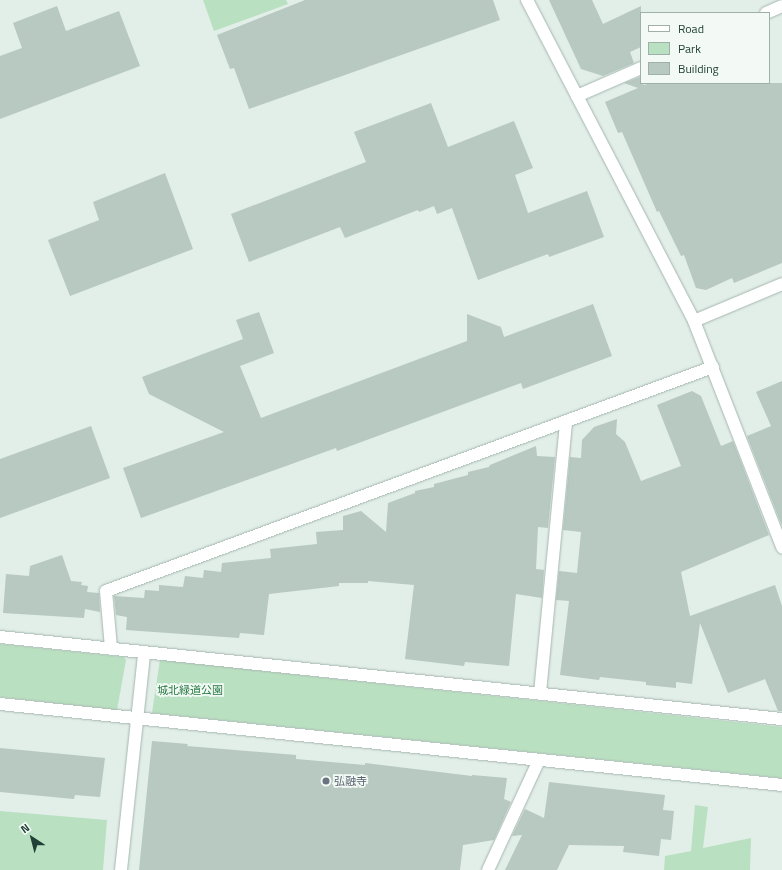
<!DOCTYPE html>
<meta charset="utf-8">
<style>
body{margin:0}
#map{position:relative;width:782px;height:870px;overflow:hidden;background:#e2eee8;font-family:"Titillium Web","Noto Sans JP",sans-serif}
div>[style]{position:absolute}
.green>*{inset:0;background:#bae0c2}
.building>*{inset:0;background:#b7c9c1}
.roads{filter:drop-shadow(0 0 1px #a4b6af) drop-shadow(0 0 1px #a4b6af)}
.minor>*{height:12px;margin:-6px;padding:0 6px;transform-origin:6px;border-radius:6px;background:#fff}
.dots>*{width:11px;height:11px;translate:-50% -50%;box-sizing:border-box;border:2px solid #f3faf6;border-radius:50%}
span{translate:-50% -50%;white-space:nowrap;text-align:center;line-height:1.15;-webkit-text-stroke:3.5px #f3faf6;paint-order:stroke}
.park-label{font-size:11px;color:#287a43}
.worship-label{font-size:11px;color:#5b616d}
.left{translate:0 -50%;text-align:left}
.legend{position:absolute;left:640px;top:12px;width:130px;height:72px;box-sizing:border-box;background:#f3faf6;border:1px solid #9fb0a9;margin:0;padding:5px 7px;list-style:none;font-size:12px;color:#214036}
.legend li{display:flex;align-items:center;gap:8px;height:20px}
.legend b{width:20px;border:1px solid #9fb0a9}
.north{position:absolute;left:12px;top:818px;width:40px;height:40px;-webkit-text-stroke:3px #f3faf6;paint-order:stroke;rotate:324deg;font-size:11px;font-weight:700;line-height:16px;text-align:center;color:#214036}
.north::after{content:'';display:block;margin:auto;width:14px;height:18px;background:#214036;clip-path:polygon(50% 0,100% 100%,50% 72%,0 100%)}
</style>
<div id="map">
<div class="green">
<div style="clip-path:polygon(203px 0,286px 0,288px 4px,214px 31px)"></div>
<div style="clip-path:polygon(0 644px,124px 657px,126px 660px,117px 710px,0 697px)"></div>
<div style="clip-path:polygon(160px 660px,782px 727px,782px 778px,152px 713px)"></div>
<div style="clip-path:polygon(695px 805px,708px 807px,703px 848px,751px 838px,750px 870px,664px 870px,665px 856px,691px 851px)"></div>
<div style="clip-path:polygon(0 811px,107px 820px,103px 870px,0 870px)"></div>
</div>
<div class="building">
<div style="clip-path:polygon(305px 0,493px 0,500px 20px,249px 109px,234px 68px,230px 69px,217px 35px)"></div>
<div style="clip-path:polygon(549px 0,592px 0,603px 24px,641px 6px,641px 47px,630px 52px,634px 63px,603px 76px,581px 69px)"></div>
<div style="clip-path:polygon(57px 6px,66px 31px,119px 11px,140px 66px,0 119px,0 56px,22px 48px,13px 23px)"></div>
<div style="clip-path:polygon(640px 77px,641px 83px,644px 85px,650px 83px,782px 83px,782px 263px,734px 283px,732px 278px,706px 290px,696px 288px,684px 255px,681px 256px,659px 211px,657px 212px,622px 132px,618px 133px,605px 102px,638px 88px,624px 83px)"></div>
<div style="clip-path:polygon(431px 103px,448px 147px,514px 121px,533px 168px,515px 175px,528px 213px,587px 191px,604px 237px,549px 257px,548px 254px,478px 280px,452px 208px,437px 214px,434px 206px,419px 212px,418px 210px,345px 238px,340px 227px,249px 262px,231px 214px,366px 162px,354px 132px)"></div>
<div style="clip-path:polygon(165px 173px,193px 249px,70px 296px,48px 240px,99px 220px,93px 202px)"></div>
<div style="clip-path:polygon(593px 304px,612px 356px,523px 389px,521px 383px,337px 451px,336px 448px,141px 518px,123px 468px,224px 432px,149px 394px,142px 377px,243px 339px,236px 320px,259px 312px,274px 353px,240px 366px,261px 418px,467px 341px,467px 314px,501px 327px,504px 337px)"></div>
<div style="clip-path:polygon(782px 381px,782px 526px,747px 436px,771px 426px,756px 392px)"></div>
<div style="clip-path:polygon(692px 391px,701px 396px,721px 446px,733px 441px,769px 535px,681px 572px,690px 616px,775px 585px,782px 606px,782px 711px,778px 711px,765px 679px,728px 693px,700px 623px,692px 684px,676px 682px,676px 688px,646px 685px,646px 682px,600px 677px,599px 680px,560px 675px,569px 601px,556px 600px,559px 571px,577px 573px,581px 532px,563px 530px,570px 457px,581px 458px,582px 440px,594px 427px,617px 419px,616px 434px,625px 442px,641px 481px,681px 466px,657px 405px)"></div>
<div style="clip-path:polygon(91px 426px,110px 478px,0 518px,0 459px)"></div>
<div style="clip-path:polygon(536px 446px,537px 456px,555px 457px,548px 528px,538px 527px,536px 569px,544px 570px,542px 598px,516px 594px,509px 666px,465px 662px,464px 666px,405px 659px,414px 585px,368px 581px,368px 583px,339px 583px,339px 586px,269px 594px,264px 635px,240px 633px,239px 638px,126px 630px,127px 617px,116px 615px,114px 596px,144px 598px,145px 590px,159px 591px,159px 585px,183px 587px,185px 576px,203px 578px,204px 570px,221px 572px,222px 563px,271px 558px,270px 549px,317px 544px,316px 532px,343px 530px,343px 516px,361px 511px,386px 532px,388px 503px,415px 493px,415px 491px,434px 487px,434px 484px,468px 475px,468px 472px,489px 467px,490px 465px)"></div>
<div style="clip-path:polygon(62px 555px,71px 581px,82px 582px,81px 585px,88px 586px,87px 592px,99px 593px,100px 612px,85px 609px,84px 618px,3px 613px,6px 574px,29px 576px,30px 566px)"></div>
<div style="clip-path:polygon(152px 741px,188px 744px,187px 746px,296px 755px,296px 759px,365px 765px,365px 763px,472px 776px,472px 775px,507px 778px,504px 799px,511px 802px,494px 840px,463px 845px,460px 870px,139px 870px)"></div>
<div style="clip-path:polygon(0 748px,105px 758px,100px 797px,75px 795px,74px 799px,0 792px)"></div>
<div style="clip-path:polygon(549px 782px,665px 795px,663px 810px,674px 811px,671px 840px,661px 839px,659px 856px,623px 852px,624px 846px,569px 845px,557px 870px,505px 870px,522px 835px,512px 836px,525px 809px,544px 818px)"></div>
</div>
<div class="roads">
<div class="minor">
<div style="left:527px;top:0;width:362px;rotate:62.5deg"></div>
<div style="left:694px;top:321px;width:243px;rotate:68.7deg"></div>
<div style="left:766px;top:13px;width:17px;rotate:-24deg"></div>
<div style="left:577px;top:96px;width:70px;rotate:-23.6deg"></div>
<div style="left:694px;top:321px;width:95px;rotate:-22.8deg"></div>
<div style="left:0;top:637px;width:786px;rotate:5.99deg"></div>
<div style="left:111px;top:648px;width:57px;rotate:-95deg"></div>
<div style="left:106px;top:591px;width:647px;rotate:-20.26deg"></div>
<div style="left:540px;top:693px;width:273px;rotate:-84.5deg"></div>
<div style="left:0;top:704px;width:786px;rotate:5.91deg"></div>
<div style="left:121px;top:870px;width:218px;rotate:-83.9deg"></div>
<div style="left:488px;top:870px;width:121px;rotate:-65.1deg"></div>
</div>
</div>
<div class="dots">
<div style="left:326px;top:781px;background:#6b7280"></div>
</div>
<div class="park-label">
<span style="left:190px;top:690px">城北緑道公園</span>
</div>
<div class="worship-label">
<span class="left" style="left:334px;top:781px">弘融寺</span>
</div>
<ul class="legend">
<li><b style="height:5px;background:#fff"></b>Road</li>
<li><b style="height:11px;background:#bae0c2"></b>Park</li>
<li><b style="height:11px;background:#b7c9c1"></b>Building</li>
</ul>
<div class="north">N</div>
</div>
